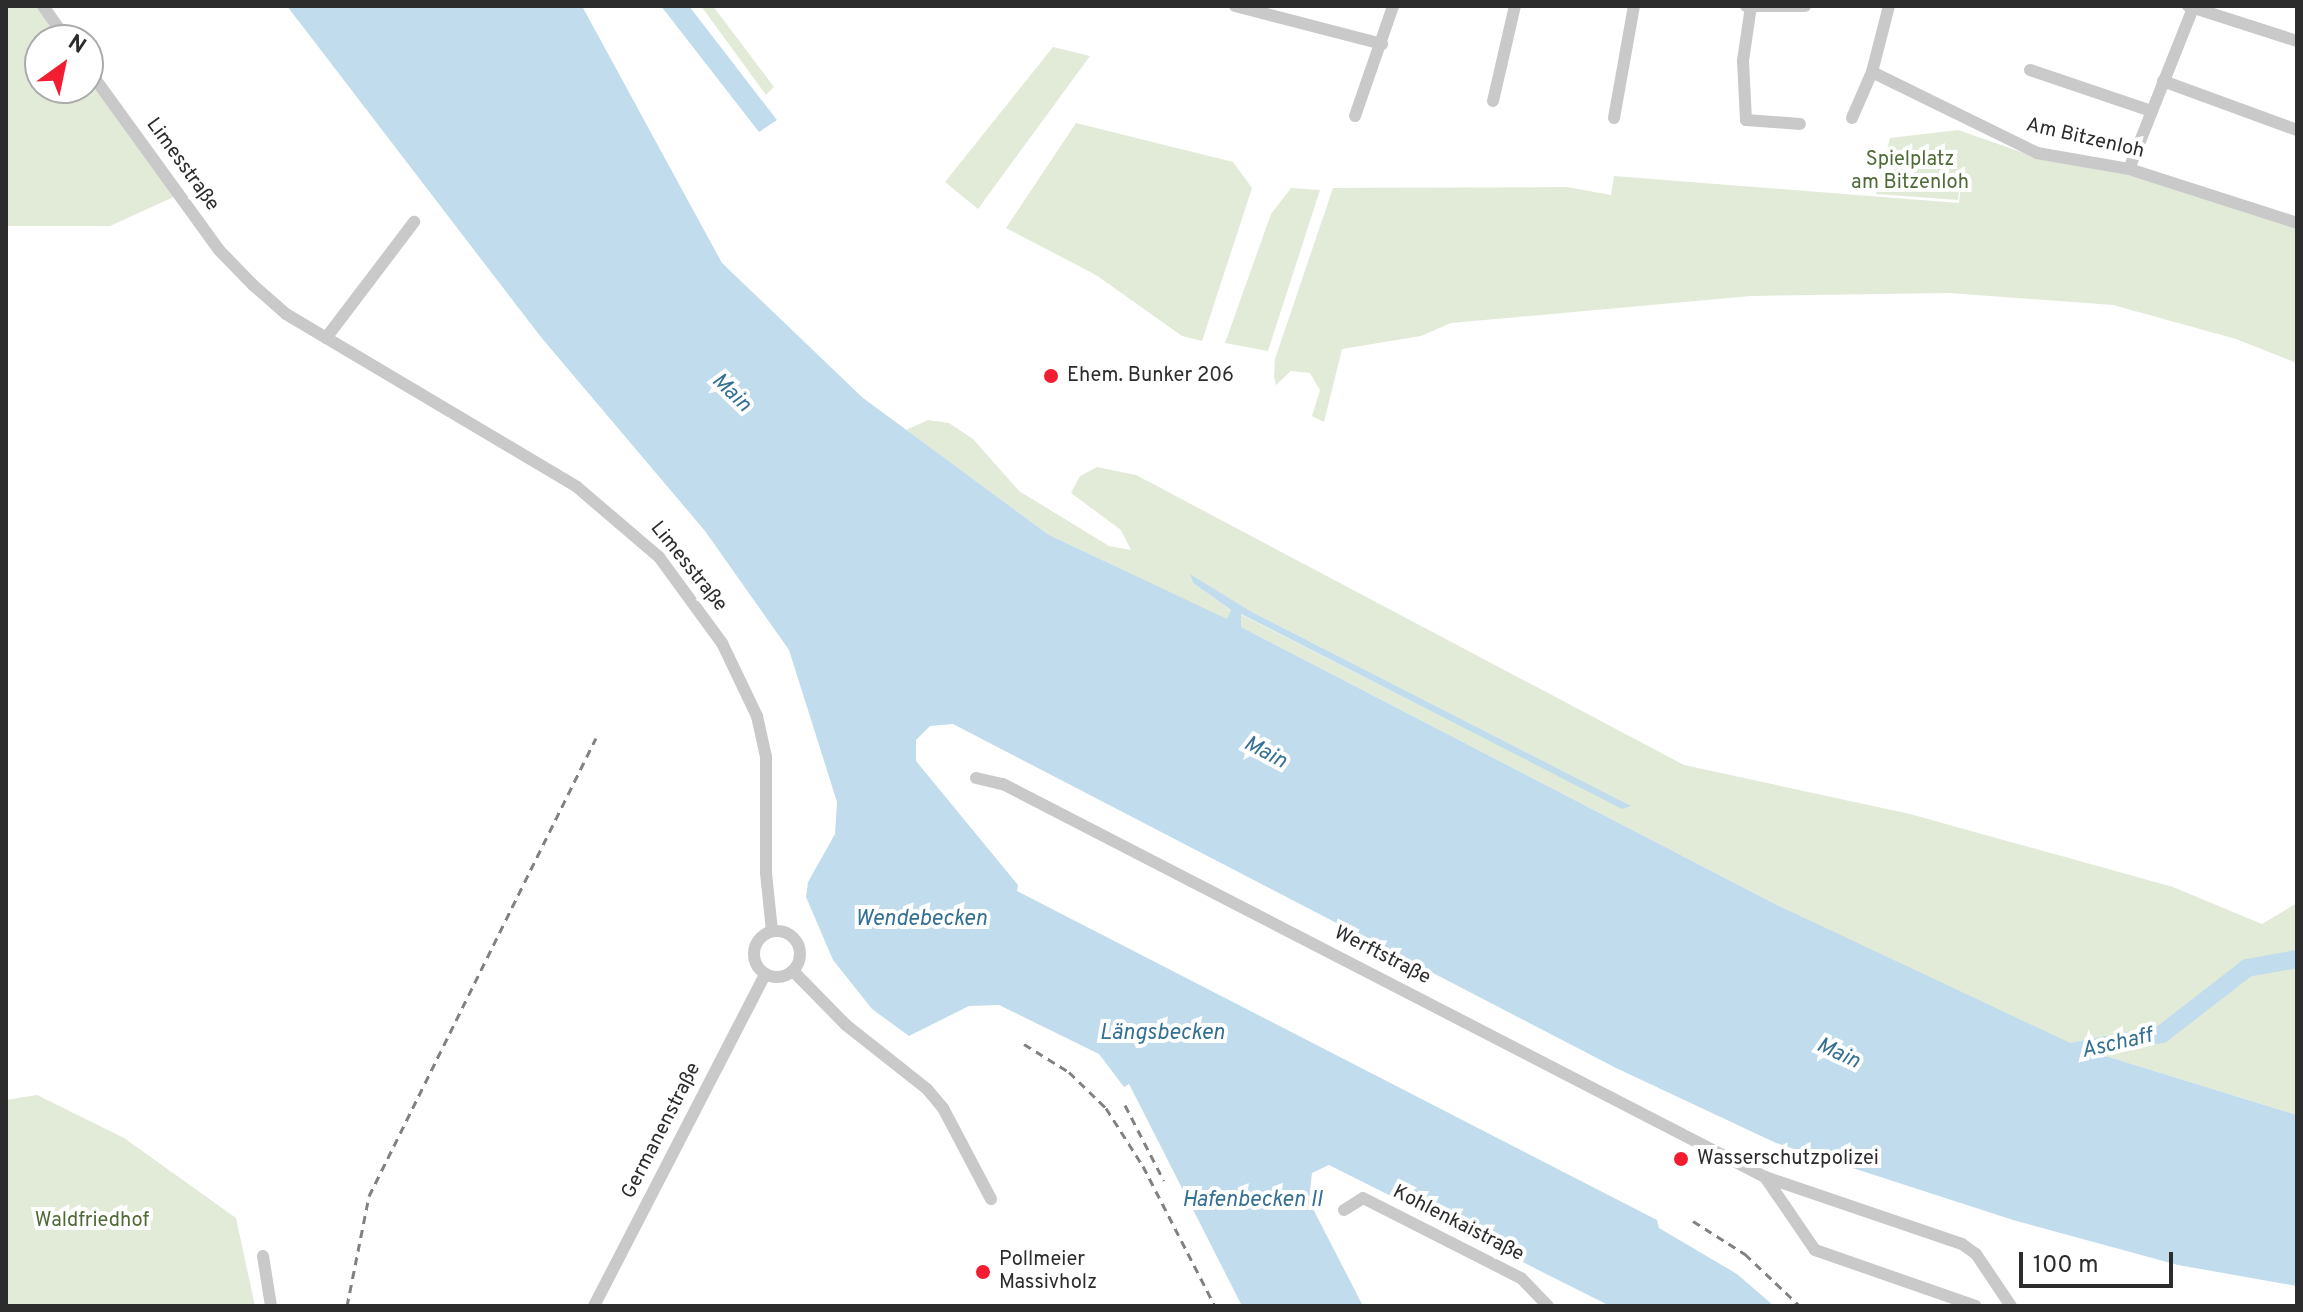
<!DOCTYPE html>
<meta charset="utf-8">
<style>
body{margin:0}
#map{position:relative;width:2303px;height:1312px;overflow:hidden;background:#fff;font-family:Overpass,sans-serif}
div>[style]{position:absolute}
.green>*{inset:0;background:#e2ebd7}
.water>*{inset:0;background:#c1dded}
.river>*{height:18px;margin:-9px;padding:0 9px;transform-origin:9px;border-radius:9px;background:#c1dded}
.minor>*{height:12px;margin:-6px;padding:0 6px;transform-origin:6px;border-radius:6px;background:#c9c9c9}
.minor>.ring{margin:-6px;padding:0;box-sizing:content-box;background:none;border:12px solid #c9c9c9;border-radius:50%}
.rail>*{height:3px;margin-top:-1.5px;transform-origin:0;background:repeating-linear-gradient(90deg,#818181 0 8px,transparent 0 14px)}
.dots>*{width:22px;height:22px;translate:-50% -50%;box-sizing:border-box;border:4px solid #fff;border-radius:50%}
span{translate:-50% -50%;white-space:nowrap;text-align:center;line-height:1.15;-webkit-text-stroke:8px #fff;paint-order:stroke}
.street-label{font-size:20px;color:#2c2c2c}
.park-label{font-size:20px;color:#4f6a36}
.poi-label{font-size:20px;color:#2c2c2c}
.left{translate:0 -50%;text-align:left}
.water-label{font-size:22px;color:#347093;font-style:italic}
.frame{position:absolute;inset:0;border:8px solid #2c2c2c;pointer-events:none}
.north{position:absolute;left:24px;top:24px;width:80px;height:80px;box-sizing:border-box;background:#fff;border:2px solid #ababab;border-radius:50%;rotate:33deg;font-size:22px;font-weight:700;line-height:32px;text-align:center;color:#2c2c2c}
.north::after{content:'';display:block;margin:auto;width:28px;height:36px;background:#f31d31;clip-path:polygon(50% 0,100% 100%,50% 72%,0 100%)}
.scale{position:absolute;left:2019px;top:1252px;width:154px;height:36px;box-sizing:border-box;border:4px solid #2c2c2c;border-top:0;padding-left:10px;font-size:24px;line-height:28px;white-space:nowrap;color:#2c2c2c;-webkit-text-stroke:6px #fff;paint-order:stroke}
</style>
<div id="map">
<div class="green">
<div style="clip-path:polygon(6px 6px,43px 6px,68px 40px,40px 40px,40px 88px,88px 88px,88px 69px,178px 195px,110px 226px,6px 226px)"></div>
<div style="clip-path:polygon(701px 6px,713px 6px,774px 87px,766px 95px)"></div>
<div style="clip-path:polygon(1053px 47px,1090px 56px,978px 209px,945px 182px)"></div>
<div style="clip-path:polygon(1076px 123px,1233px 162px,1252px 188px,1202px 341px,1182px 336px,1096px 275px,1006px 228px)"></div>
<div style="clip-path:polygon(1958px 130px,2044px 160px,2128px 175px,2297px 227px,2297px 363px,2236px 339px,2113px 305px,1949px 293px,1751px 296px,1451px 323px,1421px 336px,1342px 349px,1324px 422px,1312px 416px,1320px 390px,1310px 373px,1291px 371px,1276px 385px,1274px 378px,1275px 359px,1333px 188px,1567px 187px,1611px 195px,1614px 176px,1959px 203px,1963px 159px,1958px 200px,1876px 194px,1890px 138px)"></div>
<div style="clip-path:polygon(1291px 188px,1320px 190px,1268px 351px,1225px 343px,1271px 214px)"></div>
<div style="clip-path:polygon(928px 420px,949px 423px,973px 439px,1019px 491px,1109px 546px,1131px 550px,1121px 530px,1071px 493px,1080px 476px,1097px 467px,1136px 475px,1684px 765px,1910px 814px,2173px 887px,2262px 924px,2297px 903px,2297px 1115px,2083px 1049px,2012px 1019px,1777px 905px,1241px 627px,1240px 614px,1622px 808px,1630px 806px,1252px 612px,1191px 575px,1193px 583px,1232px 611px,1227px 620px,1049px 535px,906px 430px)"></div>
<div style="clip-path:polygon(37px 1095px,124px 1138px,236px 1218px,255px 1306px,6px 1306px,6px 1100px)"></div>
</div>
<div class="water">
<div style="clip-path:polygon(287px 6px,582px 6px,722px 263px,863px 398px,1049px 535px,1227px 619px,1231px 610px,1193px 583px,1190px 574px,1252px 612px,1631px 806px,1622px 809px,1241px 614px,1241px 627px,1777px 905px,2083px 1049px,2297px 1115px,2297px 1286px,2178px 1265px,2013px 1220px,1776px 1143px,1616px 1068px,953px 724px,930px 726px,916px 740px,916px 761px,1018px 885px,1017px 891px,1657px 1220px,1659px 1228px,1737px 1274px,1774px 1306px,1610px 1306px,1329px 1165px,1312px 1173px,1309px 1201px,1363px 1306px,1242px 1306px,1129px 1084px,1124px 1087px,1099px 1054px,999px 1005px,969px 1006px,909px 1036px,872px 1009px,833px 960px,806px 897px,808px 882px,835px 834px,837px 802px,789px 650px,705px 531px,540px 336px)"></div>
<div style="clip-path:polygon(661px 6px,689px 6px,777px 120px,759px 132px)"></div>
</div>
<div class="river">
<div style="left:2061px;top:1054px;width:103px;rotate:-11.2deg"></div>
<div style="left:2162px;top:1034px;width:108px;rotate:-37.8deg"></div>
<div style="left:2247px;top:968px;width:51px;rotate:-10.2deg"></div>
</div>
<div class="minor">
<div style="left:43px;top:6px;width:42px;rotate:54.8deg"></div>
<div style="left:1235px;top:6px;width:152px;rotate:14.5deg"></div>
<div style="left:1746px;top:6px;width:59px"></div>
<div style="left:1751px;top:6px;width:56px;rotate:98.3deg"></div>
<div style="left:1743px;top:61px;width:59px;rotate:87.1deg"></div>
<div style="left:1746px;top:120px;width:54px;rotate:4.2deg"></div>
<div style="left:2188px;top:6px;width:114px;rotate:17.8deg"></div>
<div style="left:88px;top:69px;width:223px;rotate:54.1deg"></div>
<div style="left:219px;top:250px;width:49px;rotate:45.8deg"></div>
<div style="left:253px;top:285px;width:44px;rotate:41.3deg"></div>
<div style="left:286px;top:314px;width:339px;rotate:30.7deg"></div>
<div style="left:577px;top:487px;width:108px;rotate:40.5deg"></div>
<div style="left:659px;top:557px;width:107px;rotate:53.8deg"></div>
<div style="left:722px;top:643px;width:81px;rotate:64.4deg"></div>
<div style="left:757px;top:716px;width:42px;rotate:77.6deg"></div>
<div style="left:766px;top:757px;width:116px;rotate:90deg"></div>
<div style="left:766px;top:873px;width:58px;rotate:84.1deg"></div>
<div style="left:2030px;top:70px;width:128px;rotate:18.7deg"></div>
<div style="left:1872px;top:72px;width:184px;rotate:26.1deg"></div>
<div style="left:2037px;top:153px;width:93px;rotate:9.9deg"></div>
<div style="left:2129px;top:169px;width:176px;rotate:17.8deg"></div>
<div style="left:2163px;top:81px;width:143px;rotate:20.1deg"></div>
<div style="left:1493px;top:101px;width:98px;rotate:-77deg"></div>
<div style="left:1355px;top:116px;width:116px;rotate:-70.9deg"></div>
<div style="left:1614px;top:118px;width:114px;rotate:-79.9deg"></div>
<div style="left:1852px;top:118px;width:50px;rotate:-66.5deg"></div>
<div style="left:1872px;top:72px;width:68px;rotate:-75.6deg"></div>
<div style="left:2129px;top:169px;width:173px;rotate:-68.3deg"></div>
<div style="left:326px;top:338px;width:146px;rotate:-52.8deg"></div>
<div style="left:976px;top:778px;width:28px;rotate:13deg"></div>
<div style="left:1003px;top:784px;width:857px;rotate:27.28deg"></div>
<div style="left:1765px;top:1177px;width:208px;rotate:18.8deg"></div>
<div style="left:1962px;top:1244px;width:17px;rotate:36deg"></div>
<div style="left:1976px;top:1254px;width:63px;rotate:56.1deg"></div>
<div class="ring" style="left:754px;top:931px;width:34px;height:34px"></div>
<div style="left:793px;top:971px;width:76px;rotate:45.5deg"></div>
<div style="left:846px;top:1025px;width:103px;rotate:38.3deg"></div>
<div style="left:927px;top:1089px;width:25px;rotate:50deg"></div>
<div style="left:943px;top:1108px;width:103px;rotate:62.2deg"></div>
<div style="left:1765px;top:1177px;width:88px;rotate:55.6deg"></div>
<div style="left:1815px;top:1250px;width:170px;rotate:19.2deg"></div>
<div style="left:1344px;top:1210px;width:22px;rotate:-32deg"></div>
<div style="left:1363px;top:1198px;width:177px;rotate:26.9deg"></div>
<div style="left:1521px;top:1278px;width:39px;rotate:46deg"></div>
<div style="left:263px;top:1256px;width:51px;rotate:80.9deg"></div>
<div style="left:594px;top:1306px;width:373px;rotate:-62.7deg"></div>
</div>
<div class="rail">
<div style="left:1024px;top:1044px;width:53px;rotate:31.9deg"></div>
<div style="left:1069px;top:1072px;width:52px;rotate:44.2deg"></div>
<div style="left:1106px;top:1108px;width:69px;rotate:57.5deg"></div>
<div style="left:1143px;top:1166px;width:157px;rotate:62.8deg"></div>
<div style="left:1125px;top:1105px;width:85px;rotate:62.8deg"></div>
<div style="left:1693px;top:1221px;width:62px;rotate:32.4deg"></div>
<div style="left:1745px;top:1254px;width:76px;rotate:43.4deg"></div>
<div style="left:347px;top:1306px;width:112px;rotate:-78.7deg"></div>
<div style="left:369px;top:1196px;width:511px;rotate:-63.64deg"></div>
</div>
<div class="dots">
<div style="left:1051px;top:376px;background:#f31d31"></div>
<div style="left:1681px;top:1159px;background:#f31d31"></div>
<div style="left:983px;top:1272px;background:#f31d31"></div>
</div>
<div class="street-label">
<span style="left:2085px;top:139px;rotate:13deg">Am Bitzenloh</span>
<span style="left:182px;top:165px;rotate:54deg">Limesstraße</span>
<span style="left:688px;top:567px;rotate:51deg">Limesstraße</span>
<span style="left:1382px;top:956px;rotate:27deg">Werftstraße</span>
<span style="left:662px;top:1131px;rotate:-63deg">Germanenstraße</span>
<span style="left:1458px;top:1224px;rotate:27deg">Kohlenkaistraße</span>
</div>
<div class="park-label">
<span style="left:1910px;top:172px">Spielplatz<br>am Bitzenloh</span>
<span style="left:92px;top:1221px">Waldfriedhof</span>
</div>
<div class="poi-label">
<span class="left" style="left:1067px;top:376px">Ehem. Bunker 206</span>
<span class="left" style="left:1697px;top:1159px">Wasserschutzpolizei</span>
<span class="left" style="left:999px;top:1272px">Pollmeier<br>Massivholz</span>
</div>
<div class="water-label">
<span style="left:731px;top:393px;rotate:44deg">Main</span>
<span style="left:1265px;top:753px;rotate:28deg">Main</span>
<span style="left:921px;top:920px">Wendebecken</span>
<span style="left:1162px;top:1034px">Längsbecken</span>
<span style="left:2117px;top:1044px;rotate:-13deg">Aschaff</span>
<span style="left:1838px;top:1054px;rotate:25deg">Main</span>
<span style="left:1252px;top:1201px">Hafenbecken II</span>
</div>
<div class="frame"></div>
<div class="north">N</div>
<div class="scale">100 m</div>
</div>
